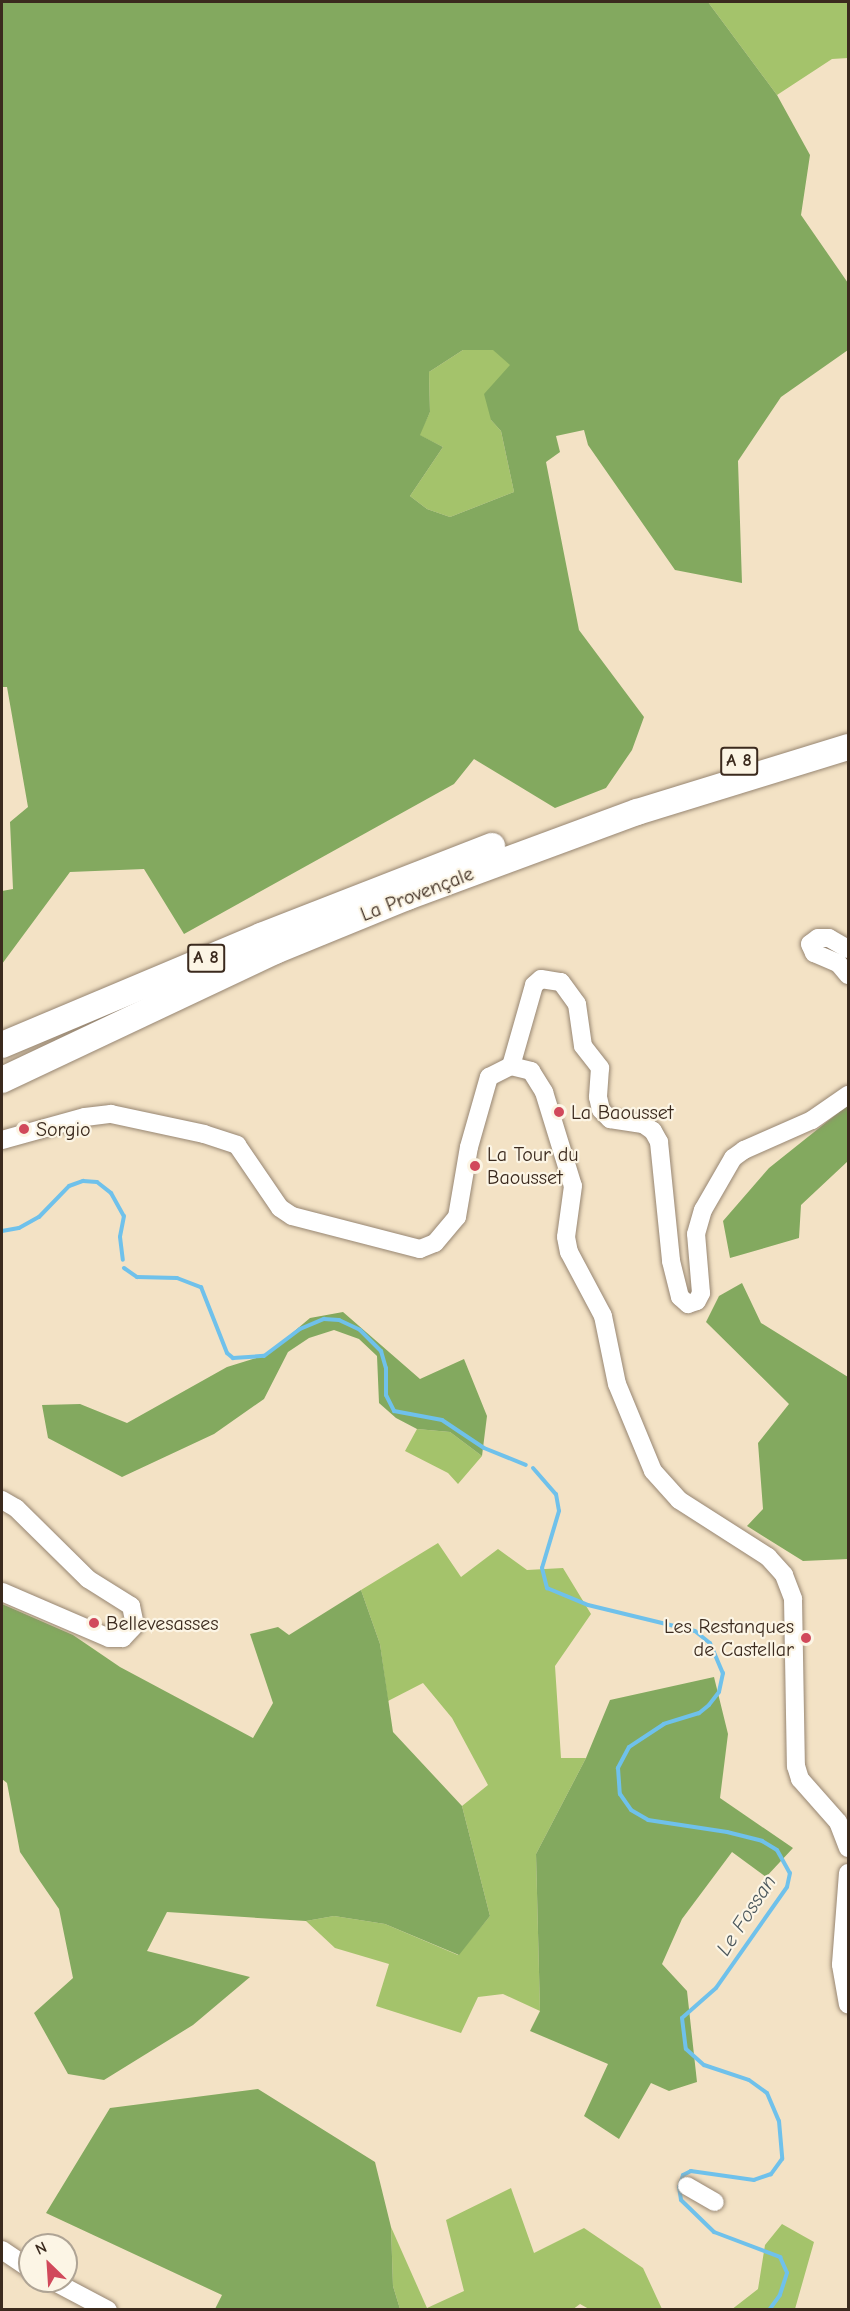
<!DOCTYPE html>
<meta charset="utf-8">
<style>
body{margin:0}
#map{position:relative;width:850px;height:2311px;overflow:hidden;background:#f3e2c5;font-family:"Comic Neue",sans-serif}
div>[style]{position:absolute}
.green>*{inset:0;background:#a4c36b}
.forest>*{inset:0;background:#83a95f}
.stream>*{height:4px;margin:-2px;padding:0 2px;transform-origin:2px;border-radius:2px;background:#6fc1eb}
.roads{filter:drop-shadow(0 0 2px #978672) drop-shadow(0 0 2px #978672)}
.minor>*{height:18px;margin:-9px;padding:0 9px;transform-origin:9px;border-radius:9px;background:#fff}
.highway>*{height:26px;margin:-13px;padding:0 13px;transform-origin:13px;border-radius:13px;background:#fff}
.dots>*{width:16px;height:16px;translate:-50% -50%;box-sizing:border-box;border:3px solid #fcf5e5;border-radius:50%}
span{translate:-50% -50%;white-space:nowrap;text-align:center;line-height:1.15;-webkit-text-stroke:4.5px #fcf5e5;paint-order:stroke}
.shield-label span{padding:2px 4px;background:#fcf5e5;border:2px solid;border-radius:4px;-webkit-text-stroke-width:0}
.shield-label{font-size:18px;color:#3b2a1e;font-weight:700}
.street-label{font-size:20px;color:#3b2a1e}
.poi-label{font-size:20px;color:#3b2a1e}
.left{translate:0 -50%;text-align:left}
.right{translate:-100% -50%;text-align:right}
.water-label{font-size:21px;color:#4b575c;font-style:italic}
.frame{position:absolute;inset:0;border:3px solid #3b2a1e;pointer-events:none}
.north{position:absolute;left:18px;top:2233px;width:60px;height:60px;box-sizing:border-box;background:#fcf5e5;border:2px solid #afa495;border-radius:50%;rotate:335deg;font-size:16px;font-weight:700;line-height:24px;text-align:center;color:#3b2a1e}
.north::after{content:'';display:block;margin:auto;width:21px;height:27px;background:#d1495b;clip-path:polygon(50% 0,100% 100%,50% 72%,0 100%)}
</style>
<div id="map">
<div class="green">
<div style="clip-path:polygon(708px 2px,848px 2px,848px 58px,832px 59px,777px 95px)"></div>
<div style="clip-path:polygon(463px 350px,494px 350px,511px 365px,491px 420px,501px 431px,514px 492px,450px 517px,427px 509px,410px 496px,443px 447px,419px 435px,430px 412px,429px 372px)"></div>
<div style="clip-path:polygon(417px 1429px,450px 1432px,482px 1456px,458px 1484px,448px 1473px,405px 1451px)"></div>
<div style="clip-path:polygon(438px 1543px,461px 1577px,498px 1549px,527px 1570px,563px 1568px,591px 1614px,555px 1666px,561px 1758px,586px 1758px,536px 1854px,540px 2011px,503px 1994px,478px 1997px,461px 2033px,376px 2006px,389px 1964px,335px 1948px,306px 1921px,334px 1916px,385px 1924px,458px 1955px,490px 1916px,462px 1806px,488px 1785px,452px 1718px,423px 1683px,388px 1701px,380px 1644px,361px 1590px)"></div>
<div style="clip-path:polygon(511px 2188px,534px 2253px,584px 2228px,643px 2268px,662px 2309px,589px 2309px,580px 2304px,572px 2310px,400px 2309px,393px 2286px,391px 2227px,427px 2308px,464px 2291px,446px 2220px)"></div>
<div style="clip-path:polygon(782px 2224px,814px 2242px,795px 2309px,731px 2310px,758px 2289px,765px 2245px)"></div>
</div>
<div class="forest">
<div style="clip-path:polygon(evenodd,2px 2px,708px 2px,777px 95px,810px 155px,801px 215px,848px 283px,848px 350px,781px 397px,738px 461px,742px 583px,675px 570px,588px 445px,584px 430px,556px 436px,560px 452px,546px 462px,579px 630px,644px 717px,632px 750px,606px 788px,555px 808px,474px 759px,454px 784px,184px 934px,144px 869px,70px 872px,2px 964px,2px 891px,13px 889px,10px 822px,28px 807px,7px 687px,2px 687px,2px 2px,463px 350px,493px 350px,510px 365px,484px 394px,491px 420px,501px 431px,514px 492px,450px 517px,427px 509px,410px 496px,443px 447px,420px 435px,430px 412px,429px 372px,463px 350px)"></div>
<div style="clip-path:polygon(848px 1105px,848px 1161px,801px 1205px,799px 1238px,730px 1258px,723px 1221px,769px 1168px)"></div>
<div style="clip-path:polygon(742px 1283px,761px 1323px,848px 1377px,848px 1559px,803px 1561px,747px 1526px,763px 1509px,758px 1443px,789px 1404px,706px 1322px,719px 1296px)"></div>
<div style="clip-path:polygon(343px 1312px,420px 1379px,464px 1359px,487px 1416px,482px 1456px,450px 1432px,417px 1429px,396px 1418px,379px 1403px,377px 1356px,359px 1339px,334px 1330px,309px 1338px,288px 1352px,264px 1399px,214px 1434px,122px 1477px,48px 1438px,42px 1405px,80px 1404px,127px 1423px,227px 1367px,266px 1355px,310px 1318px)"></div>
<div style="clip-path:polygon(361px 1590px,380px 1644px,393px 1732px,462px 1806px,490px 1916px,459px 1955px,385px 1924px,334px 1916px,306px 1921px,167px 1912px,147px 1951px,250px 1977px,193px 2025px,104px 2080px,68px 2074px,34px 2013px,73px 1978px,59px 1909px,20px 1852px,7px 1783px,2px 1779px,2px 1604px,73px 1635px,120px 1667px,253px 1738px,273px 1703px,250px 1634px,278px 1627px,289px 1635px)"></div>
<div style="clip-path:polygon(714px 1677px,728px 1734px,720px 1798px,793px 1848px,766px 1877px,732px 1852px,682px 1919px,662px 1964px,687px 1991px,697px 2082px,669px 2091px,651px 2083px,619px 2139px,584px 2116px,608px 2064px,530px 2031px,540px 2011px,536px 1854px,586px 1758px,610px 1700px)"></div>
<div style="clip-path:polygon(258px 2089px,375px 2162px,391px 2227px,393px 2286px,400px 2309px,215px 2309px,222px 2295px,46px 2213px,110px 2108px)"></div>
</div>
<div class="stream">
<div style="left:2px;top:1231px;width:17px;rotate:-10deg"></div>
<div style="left:19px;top:1228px;width:23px;rotate:-29deg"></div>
<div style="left:39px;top:1217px;width:43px;rotate:-45.9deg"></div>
<div style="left:69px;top:1186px;width:15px;rotate:-20deg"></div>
<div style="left:83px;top:1181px;width:14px;rotate:4deg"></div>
<div style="left:97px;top:1182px;width:18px;rotate:38deg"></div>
<div style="left:111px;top:1193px;width:26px;rotate:61deg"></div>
<div style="left:124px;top:1216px;width:21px;rotate:101deg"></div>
<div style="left:120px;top:1237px;width:23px;rotate:83deg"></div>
<div style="left:124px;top:1268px;width:16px;rotate:35deg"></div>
<div style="left:137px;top:1277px;width:40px;rotate:1.4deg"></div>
<div style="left:177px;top:1278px;width:26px;rotate:21deg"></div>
<div style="left:201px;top:1287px;width:71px;rotate:68.5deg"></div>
<div style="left:227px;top:1353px;width:8px;rotate:40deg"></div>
<div style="left:233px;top:1358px;width:31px;rotate:-4deg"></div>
<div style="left:264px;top:1356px;width:45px;rotate:-36.9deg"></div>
<div style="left:300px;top:1329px;width:26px;rotate:-23deg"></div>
<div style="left:324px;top:1319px;width:15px;rotate:4deg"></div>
<div style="left:339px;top:1320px;width:23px;rotate:25deg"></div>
<div style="left:360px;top:1330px;width:30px;rotate:45deg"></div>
<div style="left:381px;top:1351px;width:18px;rotate:74deg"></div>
<div style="left:386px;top:1368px;width:27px;rotate:90deg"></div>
<div style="left:386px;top:1395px;width:18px;rotate:63deg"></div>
<div style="left:394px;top:1411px;width:49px;rotate:10.6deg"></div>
<div style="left:442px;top:1420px;width:50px;rotate:33.7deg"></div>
<div style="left:484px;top:1448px;width:45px;rotate:22deg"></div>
<div style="left:533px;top:1468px;width:35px;rotate:49deg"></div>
<div style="left:556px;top:1494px;width:17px;rotate:80deg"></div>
<div style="left:559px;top:1511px;width:59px;rotate:106.6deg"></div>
<div style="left:542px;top:1568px;width:21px;rotate:76deg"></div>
<div style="left:547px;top:1588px;width:44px;rotate:22.5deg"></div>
<div style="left:588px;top:1605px;width:110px;rotate:13.7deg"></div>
<div style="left:695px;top:1631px;width:19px;rotate:39deg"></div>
<div style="left:710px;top:1643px;width:33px;rotate:67deg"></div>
<div style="left:723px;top:1673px;width:19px;rotate:102deg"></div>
<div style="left:719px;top:1692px;width:16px;rotate:128deg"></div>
<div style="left:709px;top:1705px;width:13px;rotate:141deg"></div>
<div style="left:699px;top:1713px;width:37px;rotate:163deg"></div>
<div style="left:664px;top:1724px;width:42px;rotate:146.7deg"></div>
<div style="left:629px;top:1747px;width:24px;rotate:118deg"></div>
<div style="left:618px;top:1768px;width:26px;rotate:86deg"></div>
<div style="left:620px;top:1794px;width:19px;rotate:55deg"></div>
<div style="left:631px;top:1810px;width:20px;rotate:30deg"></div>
<div style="left:648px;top:1820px;width:80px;rotate:8.6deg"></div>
<div style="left:727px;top:1832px;width:36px;rotate:14deg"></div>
<div style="left:762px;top:1841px;width:17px;rotate:31deg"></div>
<div style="left:777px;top:1850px;width:26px;rotate:61deg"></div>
<div style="left:790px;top:1873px;width:14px;rotate:102deg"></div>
<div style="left:787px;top:1887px;width:123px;rotate:125.1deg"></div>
<div style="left:716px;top:1988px;width:45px;rotate:138.6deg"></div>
<div style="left:682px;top:2018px;width:31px;rotate:83deg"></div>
<div style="left:686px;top:2049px;width:24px;rotate:42deg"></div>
<div style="left:704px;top:2065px;width:47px;rotate:18.4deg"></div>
<div style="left:749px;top:2080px;width:22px;rotate:36deg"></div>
<div style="left:767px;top:2093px;width:30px;rotate:67deg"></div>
<div style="left:779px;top:2121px;width:38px;rotate:85deg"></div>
<div style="left:782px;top:2159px;width:19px;rotate:126deg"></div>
<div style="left:771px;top:2174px;width:18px;rotate:161deg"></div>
<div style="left:754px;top:2180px;width:64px;rotate:-171.9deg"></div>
<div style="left:691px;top:2171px;width:9px;rotate:153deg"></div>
<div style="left:683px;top:2175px;width:13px;rotate:108deg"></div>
<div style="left:679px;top:2187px;width:13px;rotate:81deg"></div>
<div style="left:681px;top:2200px;width:46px;rotate:44.1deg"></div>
<div style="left:714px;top:2232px;width:71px;rotate:20.7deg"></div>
<div style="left:780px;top:2257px;width:17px;rotate:66deg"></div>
<div style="left:787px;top:2273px;width:23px;rotate:108deg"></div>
<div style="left:780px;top:2295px;width:19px;rotate:126deg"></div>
</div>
<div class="roads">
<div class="minor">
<div style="left:848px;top:949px;width:22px;rotate:-150deg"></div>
<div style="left:829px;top:938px;width:11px;rotate:180deg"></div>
<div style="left:818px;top:938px;width:10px;rotate:143deg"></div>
<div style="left:810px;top:944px;width:10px;rotate:66deg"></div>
<div style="left:814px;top:953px;width:26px;rotate:23deg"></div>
<div style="left:838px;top:963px;width:16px;rotate:50deg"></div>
<div style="left:511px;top:1066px;width:84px;rotate:-74.1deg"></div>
<div style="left:534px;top:985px;width:9px;rotate:-41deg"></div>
<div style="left:541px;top:979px;width:20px;rotate:9deg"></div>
<div style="left:561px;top:982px;width:27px;rotate:54deg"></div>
<div style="left:577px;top:1004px;width:42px;rotate:81.9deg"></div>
<div style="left:583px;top:1046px;width:28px;rotate:52deg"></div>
<div style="left:600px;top:1068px;width:29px;rotate:94deg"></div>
<div style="left:598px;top:1097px;width:13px;rotate:77deg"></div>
<div style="left:601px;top:1110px;width:13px;rotate:45deg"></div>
<div style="left:610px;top:1119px;width:33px;rotate:9deg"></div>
<div style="left:643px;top:1124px;width:12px;rotate:35deg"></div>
<div style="left:653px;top:1131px;width:13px;rotate:61deg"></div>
<div style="left:659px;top:1142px;width:120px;rotate:84.2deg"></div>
<div style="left:671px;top:1261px;width:37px;rotate:76deg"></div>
<div style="left:680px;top:1297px;width:11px;rotate:41deg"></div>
<div style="left:688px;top:1304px;width:9px;rotate:-18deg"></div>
<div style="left:697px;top:1301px;width:9px;rotate:-63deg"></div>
<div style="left:701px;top:1293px;width:59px;rotate:-94.8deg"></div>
<div style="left:696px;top:1234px;width:25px;rotate:-74deg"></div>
<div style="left:703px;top:1210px;width:60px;rotate:-60deg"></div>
<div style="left:733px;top:1158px;width:14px;rotate:-36deg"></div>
<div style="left:744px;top:1150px;width:74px;rotate:-23.8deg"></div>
<div style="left:812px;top:1120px;width:44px;rotate:-34.8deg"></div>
<div style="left:2px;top:1140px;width:86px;rotate:-15.5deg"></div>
<div style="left:85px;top:1117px;width:26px;rotate:-7deg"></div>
<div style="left:111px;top:1114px;width:95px;rotate:12.1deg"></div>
<div style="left:204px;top:1134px;width:35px;rotate:18deg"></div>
<div style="left:237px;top:1145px;width:76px;rotate:55.7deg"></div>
<div style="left:280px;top:1208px;width:14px;rotate:34deg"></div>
<div style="left:292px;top:1216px;width:132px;rotate:14.5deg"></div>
<div style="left:420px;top:1249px;width:16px;rotate:-22deg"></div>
<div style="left:435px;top:1243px;width:34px;rotate:-50deg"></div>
<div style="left:457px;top:1217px;width:71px;rotate:-80.3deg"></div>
<div style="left:469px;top:1147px;width:73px;rotate:-74.1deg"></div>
<div style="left:489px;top:1077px;width:25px;rotate:-27deg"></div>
<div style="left:511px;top:1066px;width:21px;rotate:14deg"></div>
<div style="left:531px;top:1071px;width:25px;rotate:58deg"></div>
<div style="left:544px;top:1092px;width:98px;rotate:72.9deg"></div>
<div style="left:573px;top:1186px;width:51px;rotate:97.8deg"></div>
<div style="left:566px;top:1237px;width:15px;rotate:79deg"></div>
<div style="left:569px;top:1252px;width:72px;rotate:62deg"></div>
<div style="left:603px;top:1316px;width:69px;rotate:78.4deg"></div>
<div style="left:617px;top:1384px;width:94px;rotate:67.5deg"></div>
<div style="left:653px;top:1471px;width:39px;rotate:48deg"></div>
<div style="left:679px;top:1500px;width:106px;rotate:32.6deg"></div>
<div style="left:768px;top:1557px;width:24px;rotate:48deg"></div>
<div style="left:784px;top:1575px;width:26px;rotate:69deg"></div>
<div style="left:793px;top:1599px;width:167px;rotate:89deg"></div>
<div style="left:796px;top:1766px;width:14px;rotate:73deg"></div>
<div style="left:800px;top:1779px;width:57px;rotate:48.5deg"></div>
<div style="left:838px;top:1822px;width:28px;rotate:69deg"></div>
<div style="left:2px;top:1500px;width:16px;rotate:30deg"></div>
<div style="left:16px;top:1508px;width:101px;rotate:44.6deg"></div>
<div style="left:88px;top:1579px;width:51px;rotate:32.1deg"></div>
<div style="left:131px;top:1606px;width:19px;rotate:78deg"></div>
<div style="left:135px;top:1625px;width:18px;rotate:133deg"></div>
<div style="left:123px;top:1638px;width:14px;rotate:180deg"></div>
<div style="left:109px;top:1638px;width:116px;rotate:-156.7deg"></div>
<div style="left:848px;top:1873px;width:92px;rotate:94.4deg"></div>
<div style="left:841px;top:1965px;width:40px;rotate:80deg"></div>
<div style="left:687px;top:2186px;width:32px;rotate:30deg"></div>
<div style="left:2px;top:2250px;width:34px;rotate:34deg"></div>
<div style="left:53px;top:2281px;width:62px;rotate:27.8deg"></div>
</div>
<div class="highway">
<div style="left:2px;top:1045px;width:281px;rotate:-22.8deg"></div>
<div style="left:261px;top:936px;width:248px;rotate:-21.3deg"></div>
<div style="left:2px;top:1080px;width:302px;rotate:-25.3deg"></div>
<div style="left:275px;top:951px;width:143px;rotate:-22.2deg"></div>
<div style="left:407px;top:897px;width:245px;rotate:-20.3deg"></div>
<div style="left:637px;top:812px;width:221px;rotate:-17.1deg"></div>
</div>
</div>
<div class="dots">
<div style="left:559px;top:1112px;background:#d1495b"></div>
<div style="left:24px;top:1129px;background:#d1495b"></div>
<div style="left:475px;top:1166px;background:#d1495b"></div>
<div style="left:94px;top:1623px;background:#d1495b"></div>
<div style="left:806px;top:1638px;background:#d1495b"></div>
</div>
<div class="shield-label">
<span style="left:739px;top:761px">A 8</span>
<span style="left:206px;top:958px">A 8</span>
</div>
<div class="street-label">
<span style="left:417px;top:894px;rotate:-21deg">La Provençale</span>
</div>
<div class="poi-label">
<span class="left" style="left:571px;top:1112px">La Baousset</span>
<span class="left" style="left:36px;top:1129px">Sorgio</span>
<span class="left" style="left:487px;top:1166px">La Tour du<br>Baousset</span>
<span class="left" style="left:106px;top:1623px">Bellevesasses</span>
<span class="right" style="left:794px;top:1638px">Les Restanques<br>de Castellar</span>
</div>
<div class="water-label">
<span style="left:746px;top:1915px;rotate:-57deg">Le Fossan</span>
</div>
<div class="frame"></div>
<div class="north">N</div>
</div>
